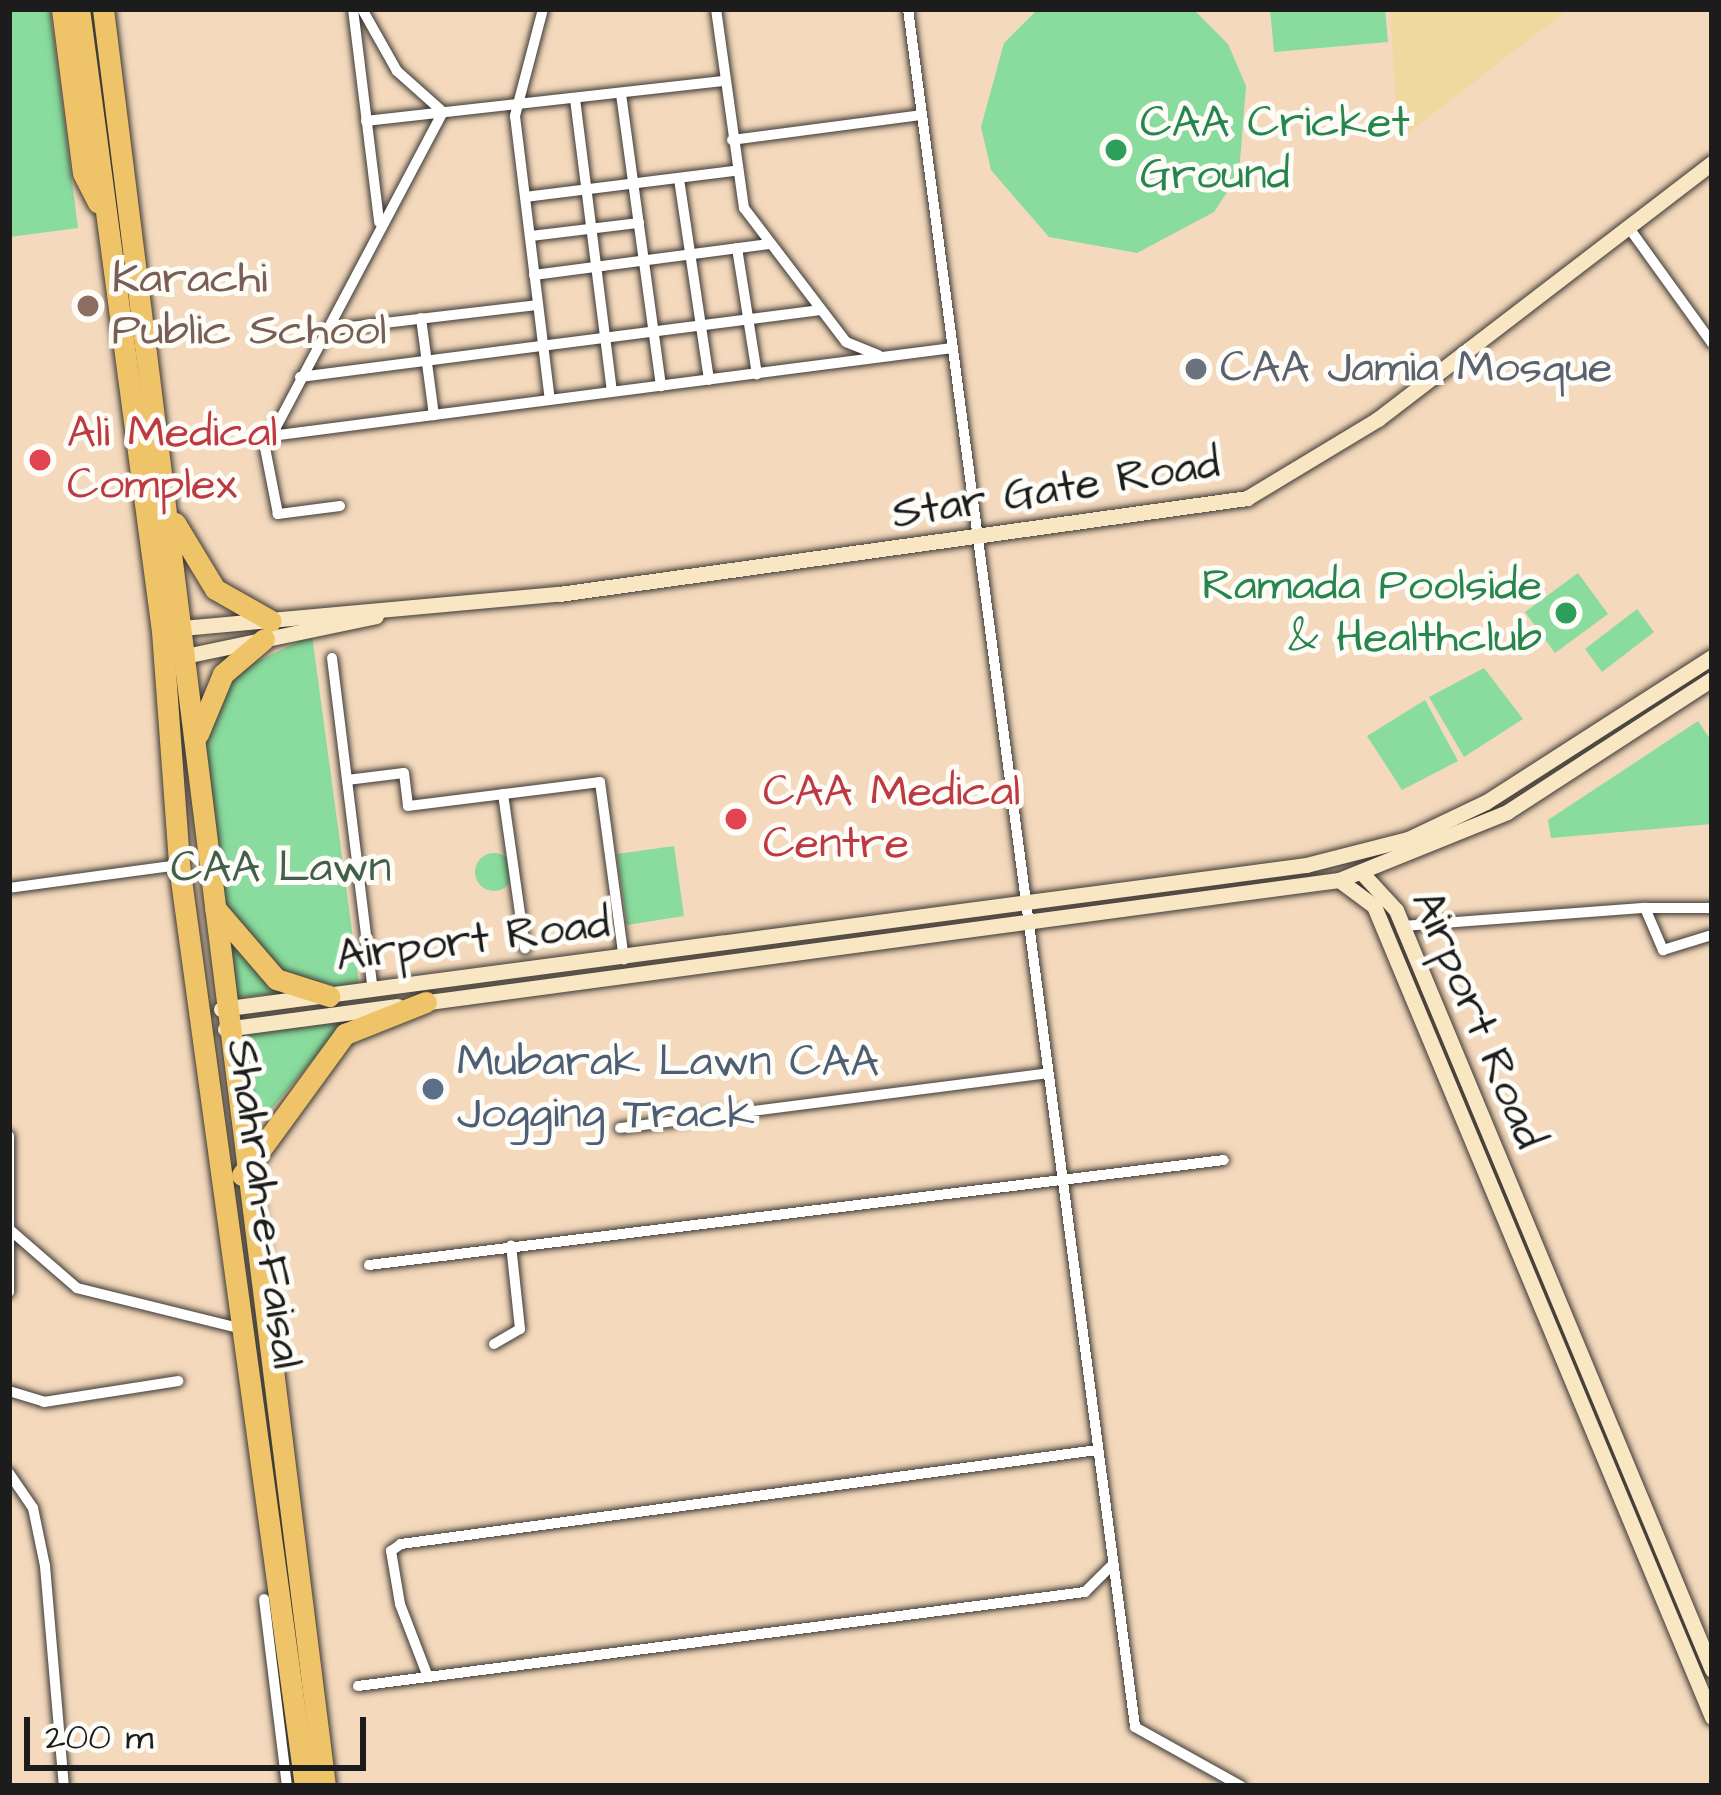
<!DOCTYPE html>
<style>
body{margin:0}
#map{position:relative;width:1721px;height:1795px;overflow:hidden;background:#f4d9bc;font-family:"Architects Daughter",sans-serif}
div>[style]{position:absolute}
.green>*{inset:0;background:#89dc9d}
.round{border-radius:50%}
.sand>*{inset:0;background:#eeda9e}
.roads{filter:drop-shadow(0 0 3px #3c3834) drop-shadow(0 0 3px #3c3834)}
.street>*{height:10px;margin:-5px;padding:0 5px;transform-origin:5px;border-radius:5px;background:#fff}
.secondary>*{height:15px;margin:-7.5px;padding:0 7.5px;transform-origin:7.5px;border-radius:7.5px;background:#f9e7c3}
.highway>*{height:21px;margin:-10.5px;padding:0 10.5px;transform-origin:10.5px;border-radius:10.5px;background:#efc469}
.dots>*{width:33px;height:33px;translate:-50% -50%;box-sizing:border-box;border:6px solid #fdfcf7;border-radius:50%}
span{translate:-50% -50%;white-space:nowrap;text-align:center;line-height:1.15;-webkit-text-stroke:10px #fdfcf7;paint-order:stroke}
.leisure-label{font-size:45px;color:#27864d}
.left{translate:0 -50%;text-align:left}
.right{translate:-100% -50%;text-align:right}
.education-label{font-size:45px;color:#785e54}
.worship-label{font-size:45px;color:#5b616d}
.health-label{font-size:45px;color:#be3a42}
.street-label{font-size:45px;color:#1c1c1c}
.park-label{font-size:45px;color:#425f49}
.service-label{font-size:45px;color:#4e5e75}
.frame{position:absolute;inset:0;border:12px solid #1c1c1c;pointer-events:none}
.scale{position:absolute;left:24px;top:1717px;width:342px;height:54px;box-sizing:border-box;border:6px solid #1c1c1c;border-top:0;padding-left:15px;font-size:36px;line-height:42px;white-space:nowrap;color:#1c1c1c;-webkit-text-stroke:9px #fdfcf7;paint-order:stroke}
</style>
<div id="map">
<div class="green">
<div style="clip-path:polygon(9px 9px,50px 9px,78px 228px,9px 237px)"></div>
<div style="clip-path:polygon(1193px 9px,1228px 44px,1246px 86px,1239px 174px,1214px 212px,1137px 253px,1049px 237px,991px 170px,981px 127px,1004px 43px,1038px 9px)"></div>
<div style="clip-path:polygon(1270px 9px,1385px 9px,1388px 42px,1274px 52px)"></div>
<div style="clip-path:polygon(1578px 573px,1608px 614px,1555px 653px,1525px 612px)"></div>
<div style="clip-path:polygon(1637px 609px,1654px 632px,1602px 672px,1585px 649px)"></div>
<div style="clip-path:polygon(312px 635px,359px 983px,338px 986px,286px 975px,227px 915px,204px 750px,229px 675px)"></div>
<div style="clip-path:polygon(1484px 668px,1523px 719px,1464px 757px,1429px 697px)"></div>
<div style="clip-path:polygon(1425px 700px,1458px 761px,1402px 790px,1367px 736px)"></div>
<div style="clip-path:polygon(1698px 721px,1712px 742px,1712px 824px,1551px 838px,1548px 820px)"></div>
<div style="clip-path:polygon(674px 846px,684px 916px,627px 925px,617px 854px)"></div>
<div class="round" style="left:475px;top:853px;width:38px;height:38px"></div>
<div style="clip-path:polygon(226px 941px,275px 983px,287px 993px,229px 998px)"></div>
<div style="clip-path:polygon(350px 1016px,253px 1131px,238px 1031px)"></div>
</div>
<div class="sand">
<div style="clip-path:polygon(1390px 9px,1569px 9px,1409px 132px,1397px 120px)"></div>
</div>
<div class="roads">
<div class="street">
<div style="left:353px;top:9px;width:215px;rotate:83deg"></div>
<div style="left:543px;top:9px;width:111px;rotate:104.7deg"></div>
<div style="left:515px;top:116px;width:286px;rotate:83deg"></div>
<div style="left:716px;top:9px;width:201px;rotate:82deg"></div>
<div style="left:744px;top:208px;width:168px;rotate:52.7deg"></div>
<div style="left:846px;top:342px;width:35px;rotate:22deg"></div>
<div style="left:908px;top:9px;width:1733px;rotate:82.47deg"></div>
<div style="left:1135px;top:1727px;width:121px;rotate:29.1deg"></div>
<div style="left:621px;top:94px;width:295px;rotate:82.2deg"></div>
<div style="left:575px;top:99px;width:295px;rotate:82.8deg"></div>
<div style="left:366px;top:121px;width:361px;rotate:-6.4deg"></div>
<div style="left:732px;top:140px;width:191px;rotate:-7.5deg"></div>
<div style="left:679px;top:179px;width:203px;rotate:81.5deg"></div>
<div style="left:525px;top:197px;width:212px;rotate:-7.1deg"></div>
<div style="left:1629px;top:228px;width:142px;rotate:54.2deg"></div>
<div style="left:531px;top:236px;width:109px;rotate:-6.9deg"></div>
<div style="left:737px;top:248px;width:128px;rotate:81deg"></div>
<div style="left:534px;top:275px;width:237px;rotate:-7.5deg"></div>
<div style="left:421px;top:318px;width:98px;rotate:82.4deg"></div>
<div style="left:325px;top:330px;width:213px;rotate:-6.7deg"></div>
<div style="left:300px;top:377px;width:525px;rotate:-7.33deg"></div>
<div style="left:271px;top:436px;width:687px;rotate:-7.36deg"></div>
<div style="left:340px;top:506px;width:63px;rotate:172.6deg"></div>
<div style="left:278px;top:514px;width:67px;rotate:-101.1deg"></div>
<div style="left:265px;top:448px;width:380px;rotate:-62.1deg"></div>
<div style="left:443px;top:112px;width:62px;rotate:-138.3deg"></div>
<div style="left:397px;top:71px;width:71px;rotate:-119.4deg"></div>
<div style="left:332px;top:658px;width:335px;rotate:83deg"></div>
<div style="left:347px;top:780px;width:57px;rotate:-7deg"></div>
<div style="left:404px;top:773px;width:33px;rotate:83deg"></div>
<div style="left:408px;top:806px;width:193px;rotate:-7.1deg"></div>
<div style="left:600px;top:782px;width:179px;rotate:82.3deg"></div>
<div style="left:503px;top:794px;width:156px;rotate:81.9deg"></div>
<div style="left:9px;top:888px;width:172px;rotate:-7.7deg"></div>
<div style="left:1645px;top:908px;width:67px"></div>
<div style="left:1403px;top:926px;width:243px;rotate:-4.3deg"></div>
<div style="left:1645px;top:908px;width:46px;rotate:66.8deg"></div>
<div style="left:1663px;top:950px;width:51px;rotate:-17deg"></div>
<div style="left:620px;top:1128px;width:431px;rotate:-7.3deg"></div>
<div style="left:9px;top:1136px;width:156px;rotate:90deg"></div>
<div style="left:9px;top:1229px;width:90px;rotate:40.9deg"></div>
<div style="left:77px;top:1288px;width:167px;rotate:13.9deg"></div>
<div style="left:369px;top:1265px;width:861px;rotate:-7deg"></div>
<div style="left:494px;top:1344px;width:30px;rotate:-30deg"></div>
<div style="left:520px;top:1329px;width:84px;rotate:-96.1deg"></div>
<div style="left:9px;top:1391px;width:37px;rotate:17deg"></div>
<div style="left:44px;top:1402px;width:136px;rotate:-8.9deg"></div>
<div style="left:9px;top:1473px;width:42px;rotate:55.6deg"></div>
<div style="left:33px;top:1508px;width:59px;rotate:78.3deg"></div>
<div style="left:45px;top:1566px;width:221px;rotate:85.1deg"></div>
<div style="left:264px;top:1599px;width:188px;rotate:83deg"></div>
<div style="left:428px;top:1677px;width:78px;rotate:-111deg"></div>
<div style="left:400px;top:1604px;width:54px;rotate:-99.6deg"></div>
<div style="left:391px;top:1551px;width:12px;rotate:-35deg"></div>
<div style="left:401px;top:1544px;width:702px;rotate:-7.69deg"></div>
<div style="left:358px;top:1686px;width:733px;rotate:-7.37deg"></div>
<div style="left:1085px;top:1592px;width:35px;rotate:-45deg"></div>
</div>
<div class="secondary">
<div style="left:182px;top:628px;width:379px;rotate:-5.2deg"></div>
<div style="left:559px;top:594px;width:695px;rotate:-7.94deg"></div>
<div style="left:1247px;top:498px;width:153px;rotate:-31.1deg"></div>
<div style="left:1378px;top:419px;width:421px;rotate:-37.5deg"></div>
<div style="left:185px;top:656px;width:195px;rotate:-11.8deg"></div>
<div style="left:1361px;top:872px;width:52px;rotate:47.4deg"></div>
<div style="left:1396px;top:910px;width:823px;rotate:67.42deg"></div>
<div style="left:1339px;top:880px;width:44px;rotate:36.6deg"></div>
<div style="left:1374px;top:906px;width:879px;rotate:67.38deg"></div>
<div style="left:421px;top:1003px;width:926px;rotate:-7.63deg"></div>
<div style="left:1339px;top:880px;width:181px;rotate:-22deg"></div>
<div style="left:1507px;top:812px;width:244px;rotate:-33deg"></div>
<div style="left:221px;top:1009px;width:1095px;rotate:-7.56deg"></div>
<div style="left:1306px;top:865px;width:105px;rotate:-14.3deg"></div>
<div style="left:1408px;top:839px;width:86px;rotate:-25.4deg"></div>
<div style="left:1486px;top:802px;width:269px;rotate:-32.7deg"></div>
<div style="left:225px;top:1029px;width:174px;rotate:-7.6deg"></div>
</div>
<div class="highway">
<div style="left:62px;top:9px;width:165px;rotate:82.7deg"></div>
<div style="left:83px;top:173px;width:33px;rotate:63deg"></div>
<div style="left:79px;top:9px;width:628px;rotate:82.4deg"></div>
<div style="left:162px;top:631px;width:235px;rotate:85.8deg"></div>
<div style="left:179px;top:865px;width:930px;rotate:82.21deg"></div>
<div style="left:103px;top:9px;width:1791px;rotate:82.88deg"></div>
<div style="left:175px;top:523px;width:77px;rotate:58.8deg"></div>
<div style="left:215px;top:589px;width:64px;rotate:29.7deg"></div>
<div style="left:198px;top:734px;width:65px;rotate:-67.4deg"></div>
<div style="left:223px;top:674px;width:54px;rotate:-40.5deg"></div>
<div style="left:215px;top:908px;width:94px;rotate:49.3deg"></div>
<div style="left:276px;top:979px;width:56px;rotate:17.8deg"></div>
<div style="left:242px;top:1175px;width:175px;rotate:-53.9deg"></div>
<div style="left:345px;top:1034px;width:87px;rotate:-21.6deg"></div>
</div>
</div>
<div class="dots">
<div style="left:1116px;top:150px;background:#2e9e5b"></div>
<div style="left:88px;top:306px;background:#8d6e63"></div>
<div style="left:1196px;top:369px;background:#6b7280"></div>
<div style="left:40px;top:460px;background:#e0444e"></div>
<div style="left:1566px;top:613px;background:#2e9e5b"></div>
<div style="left:736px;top:819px;background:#e0444e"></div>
<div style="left:433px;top:1089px;background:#5c6f8a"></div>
</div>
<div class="leisure-label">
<span class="left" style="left:1140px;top:150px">CAA Cricket<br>Ground</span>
<span class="right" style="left:1542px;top:613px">Ramada Poolside<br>&amp; Healthclub</span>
</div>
<div class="education-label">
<span class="left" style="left:112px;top:306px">Karachi<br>Public School</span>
</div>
<div class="worship-label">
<span class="left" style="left:1220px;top:369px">CAA Jamia Mosque</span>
</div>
<div class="health-label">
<span class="left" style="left:67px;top:460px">Ali Medical<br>Complex</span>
<span class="left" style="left:763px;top:819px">CAA Medical<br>Centre</span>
</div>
<div class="street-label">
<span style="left:1056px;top:490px;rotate:-9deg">Star Gate Road</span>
<span style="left:473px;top:941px;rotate:-7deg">Airport Road</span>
<span style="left:1477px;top:1020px;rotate:67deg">Airport Road</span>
<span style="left:263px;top:1204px;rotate:82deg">Shahrah-e-Faisal</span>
</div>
<div class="park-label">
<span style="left:281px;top:869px">CAA Lawn</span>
</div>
<div class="service-label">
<span class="left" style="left:457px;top:1089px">Mubarak Lawn CAA<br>Jogging Track</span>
</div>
<div class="frame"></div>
<div class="scale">200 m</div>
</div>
